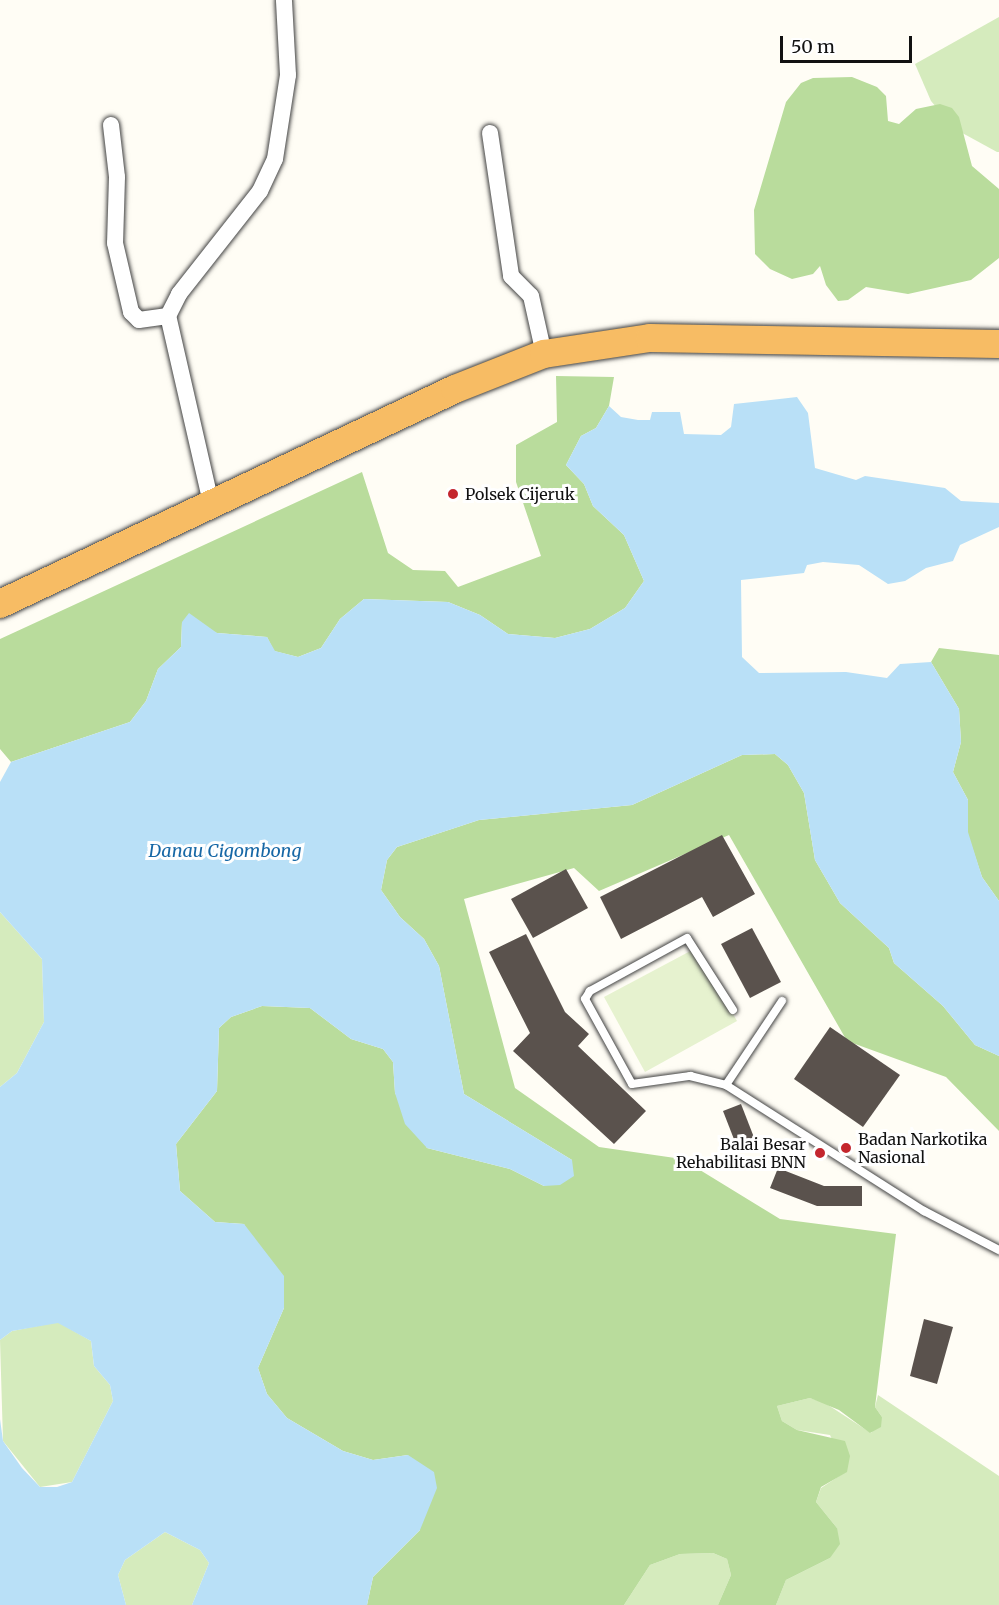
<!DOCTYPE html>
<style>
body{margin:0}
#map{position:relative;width:999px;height:1605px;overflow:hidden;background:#fffdf5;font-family:Merriweather,serif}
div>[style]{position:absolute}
.green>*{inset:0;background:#d5ebbd}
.forest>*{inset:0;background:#b9dc9c}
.pitch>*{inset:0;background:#e6f2cf}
.water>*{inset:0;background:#b9e0f7}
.building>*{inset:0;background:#5a524d}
.roads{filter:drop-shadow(0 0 2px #444) drop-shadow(0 0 2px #444)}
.service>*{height:8px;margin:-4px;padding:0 4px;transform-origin:4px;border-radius:4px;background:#fff}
.minor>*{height:16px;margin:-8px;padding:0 8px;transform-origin:8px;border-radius:8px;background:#fff}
.trunk>*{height:28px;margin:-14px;padding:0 14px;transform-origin:14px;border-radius:14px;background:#f7bc64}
.dots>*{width:16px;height:16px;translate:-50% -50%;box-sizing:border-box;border:3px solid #fff;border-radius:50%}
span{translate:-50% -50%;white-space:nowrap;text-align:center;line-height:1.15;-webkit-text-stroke:6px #fff;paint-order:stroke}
.poi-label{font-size:16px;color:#111}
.left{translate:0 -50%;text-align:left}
.right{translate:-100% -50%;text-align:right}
.water-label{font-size:18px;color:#1768a6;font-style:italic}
.scale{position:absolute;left:780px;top:36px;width:132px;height:27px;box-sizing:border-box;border:3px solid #111;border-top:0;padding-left:8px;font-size:18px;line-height:21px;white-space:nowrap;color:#111;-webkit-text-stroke:4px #fff;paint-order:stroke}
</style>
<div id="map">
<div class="green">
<div style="clip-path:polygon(999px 17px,999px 152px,997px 152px,955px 129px,931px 101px,915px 64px)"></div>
<div style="clip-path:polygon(0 912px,42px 959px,44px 1022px,17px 1073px,0 1087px)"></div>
<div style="clip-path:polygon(58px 1322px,91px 1341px,94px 1366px,110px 1385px,113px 1401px,72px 1482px,40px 1487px,3px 1441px,0 1340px,12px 1331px)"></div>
<div style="clip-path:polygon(878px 1395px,999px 1476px,999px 1605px,776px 1605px,786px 1580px,830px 1558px,837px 1528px,816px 1502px,821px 1488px,847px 1471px,830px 1435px,797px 1430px,782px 1421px,777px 1406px,810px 1398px,825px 1403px,871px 1433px,882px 1417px,875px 1407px)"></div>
<div style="clip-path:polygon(165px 1532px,200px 1550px,209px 1563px,192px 1605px,126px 1605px,118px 1575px,125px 1560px)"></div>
<div style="clip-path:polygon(713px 1553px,727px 1559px,731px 1575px,718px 1605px,624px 1605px,650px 1565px,680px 1554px)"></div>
</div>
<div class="forest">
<div style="clip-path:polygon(852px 77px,877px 87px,886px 96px,888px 121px,899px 124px,916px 109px,940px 104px,952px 108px,959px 117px,972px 166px,999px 189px,999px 258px,971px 280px,908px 294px,866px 287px,848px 300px,838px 301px,826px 285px,820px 266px,813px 274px,792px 279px,770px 269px,755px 254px,754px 210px,786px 102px,801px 83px,813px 78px)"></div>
<div style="clip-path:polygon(556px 376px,614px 377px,609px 406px,596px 428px,581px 436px,566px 465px,584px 484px,593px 506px,624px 535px,644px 581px,625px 608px,590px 629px,555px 638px,508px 634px,480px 615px,448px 602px,364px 599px,340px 619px,321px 648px,298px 657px,274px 651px,267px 637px,217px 633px,182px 622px,181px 647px,158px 669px,146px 701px,130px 722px,11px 762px,0 749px,0 639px,362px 472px,388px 553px,413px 570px,445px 571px,458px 587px,541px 556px,516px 482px,516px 445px,557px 422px)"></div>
<div style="clip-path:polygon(939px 648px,999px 655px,999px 901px,982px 877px,967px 832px,968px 800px,953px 772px,961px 742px,959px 709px,931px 662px)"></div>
<div style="clip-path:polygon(775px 754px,788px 765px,804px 793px,815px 860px,840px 903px,889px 948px,894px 963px,943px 1006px,975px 1045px,999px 1056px,999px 1131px,946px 1077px,847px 1041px,729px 835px,599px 891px,574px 868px,464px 899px,515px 1088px,599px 1147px,682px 1159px,780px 1219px,896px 1234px,875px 1407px,882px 1417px,881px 1427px,870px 1433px,839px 1410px,810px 1398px,777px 1406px,782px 1421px,797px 1430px,845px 1441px,850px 1456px,847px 1472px,821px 1487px,816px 1502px,837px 1528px,840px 1544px,830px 1558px,786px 1580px,776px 1605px,718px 1605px,731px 1575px,727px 1559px,713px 1553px,680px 1554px,650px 1565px,624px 1605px,367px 1605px,373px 1577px,420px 1530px,408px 1455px,373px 1460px,343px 1451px,287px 1418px,267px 1394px,258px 1368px,284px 1308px,244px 1224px,215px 1222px,180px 1191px,176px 1144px,217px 1091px,219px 1028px,231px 1017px,262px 1006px,310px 1008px,351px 1039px,383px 1049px,393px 1062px,395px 1093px,427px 1148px,510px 1169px,544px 1186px,572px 1160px,464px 1094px,439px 966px,424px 939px,400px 917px,381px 890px,387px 860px,397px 847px,479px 820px,632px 805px,742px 755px)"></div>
</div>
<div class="pitch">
<div style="clip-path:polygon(696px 948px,737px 1021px,645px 1072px,604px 997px)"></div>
</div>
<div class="water">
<div style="clip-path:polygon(797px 397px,808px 413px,815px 468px,856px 480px,865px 476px,945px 488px,961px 501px,999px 503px,999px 527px,960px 545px,953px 561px,926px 568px,905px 581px,888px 584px,859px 565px,823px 562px,807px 565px,804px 573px,741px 580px,742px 657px,759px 673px,846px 672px,887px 678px,900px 664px,931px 662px,959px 709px,961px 742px,953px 772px,968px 800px,968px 832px,982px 877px,999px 901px,999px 1056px,975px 1045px,943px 1006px,894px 963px,889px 948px,840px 903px,815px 860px,804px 793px,788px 765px,775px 754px,742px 755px,632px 805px,479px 820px,397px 847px,387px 860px,381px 890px,400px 917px,424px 939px,439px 966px,464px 1094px,572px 1160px,574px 1176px,560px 1185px,544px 1186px,510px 1169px,427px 1148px,405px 1124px,395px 1093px,393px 1062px,383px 1049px,351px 1039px,310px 1008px,262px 1006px,231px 1017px,219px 1028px,217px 1091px,176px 1144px,180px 1191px,215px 1222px,244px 1224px,284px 1276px,284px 1308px,258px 1368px,267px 1394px,287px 1418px,343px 1451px,373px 1460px,408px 1455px,434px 1472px,437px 1488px,420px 1530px,373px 1577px,367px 1605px,192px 1605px,209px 1563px,200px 1550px,165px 1532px,125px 1560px,118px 1575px,126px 1605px,0 1605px,0 1419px,3px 1441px,22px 1468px,40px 1487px,57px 1487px,72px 1482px,113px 1401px,110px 1385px,94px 1366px,91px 1341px,58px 1323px,12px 1331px,0 1340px,0 1087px,17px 1073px,44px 1022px,42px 959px,0 912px,0 782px,11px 762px,130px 722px,146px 701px,158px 669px,181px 647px,182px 622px,189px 613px,217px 633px,267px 637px,275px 651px,298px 657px,321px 648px,340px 619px,364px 599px,448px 602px,480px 615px,508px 634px,555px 638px,590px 629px,625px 608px,644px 581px,624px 535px,593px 506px,584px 484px,566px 465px,581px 436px,596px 428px,609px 406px,621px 417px,638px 420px,650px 420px,652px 412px,680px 412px,684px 434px,721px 435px,731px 427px,734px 404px)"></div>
</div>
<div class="building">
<div style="clip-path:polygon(722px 835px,755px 894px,713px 917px,702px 897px,621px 939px,600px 897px)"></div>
<div style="clip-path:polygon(566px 869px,588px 908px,533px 938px,511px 899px)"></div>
<div style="clip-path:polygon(752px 928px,781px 982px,750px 998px,721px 944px)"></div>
<div style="clip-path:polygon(526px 934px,565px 1012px,589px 1034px,578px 1046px,646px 1111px,614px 1144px,513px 1051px,530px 1033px,489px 952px)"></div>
<div style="clip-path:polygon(830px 1027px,900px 1075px,863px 1127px,794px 1079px)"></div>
<div style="clip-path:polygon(741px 1104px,755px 1140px,737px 1147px,723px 1111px)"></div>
<div style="clip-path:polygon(778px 1168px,824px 1186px,862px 1186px,862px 1206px,817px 1206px,770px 1188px)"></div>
<div style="clip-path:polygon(924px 1319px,953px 1327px,937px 1384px,910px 1376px)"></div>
</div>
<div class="roads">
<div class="service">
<div style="left:733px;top:1010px;width:85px;rotate:-122.6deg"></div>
<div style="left:687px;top:938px;width:111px;rotate:151.3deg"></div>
<div style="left:590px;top:991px;width:9px;rotate:122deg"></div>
<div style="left:585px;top:999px;width:97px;rotate:61.1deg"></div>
<div style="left:632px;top:1084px;width:59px;rotate:-7.9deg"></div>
<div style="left:690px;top:1076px;width:37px;rotate:14deg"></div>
<div style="left:726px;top:1085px;width:235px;rotate:32.5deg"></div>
<div style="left:924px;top:1211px;width:85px;rotate:27.5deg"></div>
<div style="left:726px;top:1085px;width:101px;rotate:-56.3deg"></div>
</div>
<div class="minor">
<div style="left:111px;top:125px;width:52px;rotate:83.4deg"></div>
<div style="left:117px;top:177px;width:66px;rotate:91.7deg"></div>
<div style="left:115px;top:243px;width:71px;rotate:76.9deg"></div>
<div style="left:131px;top:312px;width:11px;rotate:45deg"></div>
<div style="left:139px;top:320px;width:29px;rotate:-8deg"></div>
<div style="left:490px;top:133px;width:145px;rotate:81.6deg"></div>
<div style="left:511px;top:276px;width:28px;rotate:45deg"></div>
<div style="left:531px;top:296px;width:59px;rotate:77.4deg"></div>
<div style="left:211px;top:503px;width:192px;rotate:-102.9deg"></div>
<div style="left:168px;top:316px;width:25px;rotate:-63deg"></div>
<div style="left:179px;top:294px;width:131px;rotate:-51.8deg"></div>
<div style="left:260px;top:191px;width:35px;rotate:-65deg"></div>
<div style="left:275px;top:159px;width:85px;rotate:-81.2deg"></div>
<div style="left:288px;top:75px;width:75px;rotate:-93.1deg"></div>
</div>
<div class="trunk">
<div style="left:0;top:604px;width:503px;rotate:-25.29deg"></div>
<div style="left:455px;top:389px;width:96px;rotate:-21.5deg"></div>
<div style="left:544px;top:354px;width:107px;rotate:-8.6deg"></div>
<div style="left:650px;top:338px;width:349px;rotate:1deg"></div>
</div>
</div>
<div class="dots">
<div style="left:453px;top:494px;background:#c4262e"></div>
<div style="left:846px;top:1148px;background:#c4262e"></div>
<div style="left:820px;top:1153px;background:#c4262e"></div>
</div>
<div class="poi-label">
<span class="left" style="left:465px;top:494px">Polsek Cijeruk</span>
<span class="left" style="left:858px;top:1148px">Badan Narkotika<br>Nasional</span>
<span class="right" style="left:806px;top:1153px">Balai Besar<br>Rehabilitasi BNN</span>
</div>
<div class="water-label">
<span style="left:225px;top:851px">Danau Cigombong</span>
</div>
<div class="scale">50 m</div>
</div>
